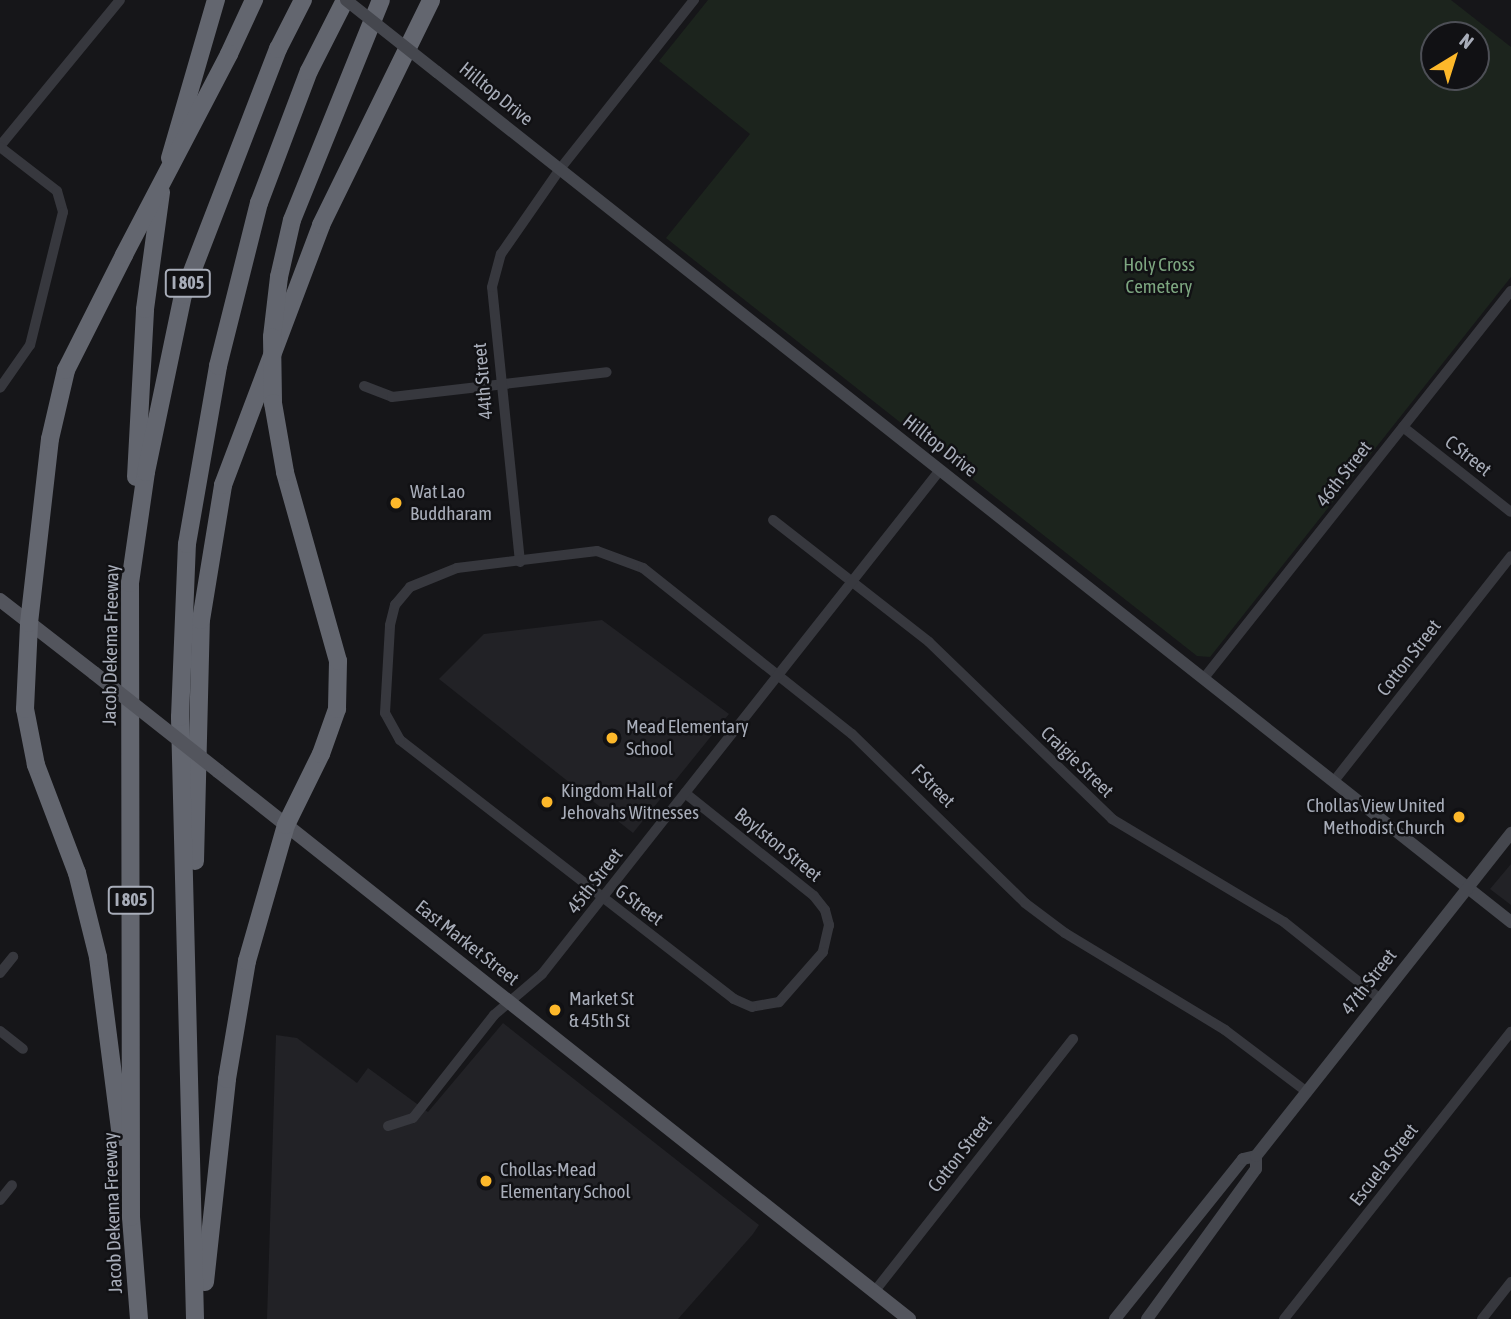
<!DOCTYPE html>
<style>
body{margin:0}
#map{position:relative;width:1511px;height:1319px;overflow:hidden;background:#161619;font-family:"Asap Condensed",sans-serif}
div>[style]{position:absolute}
.built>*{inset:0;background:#222226}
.green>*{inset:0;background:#1c241d}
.street>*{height:10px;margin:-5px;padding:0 5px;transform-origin:5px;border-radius:5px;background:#37383e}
.secondary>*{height:12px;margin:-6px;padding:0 6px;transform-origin:6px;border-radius:6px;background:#45474e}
.primary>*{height:14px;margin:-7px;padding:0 7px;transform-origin:7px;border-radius:7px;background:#53555d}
.highway>*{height:18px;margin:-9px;padding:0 9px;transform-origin:9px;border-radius:9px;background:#63666f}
.secondary-bridge>*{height:12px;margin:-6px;padding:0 6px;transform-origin:6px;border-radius:6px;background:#45474e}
.primary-bridge>*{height:14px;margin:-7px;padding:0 7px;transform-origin:7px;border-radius:7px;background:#53555d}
.highway-bridge>*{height:18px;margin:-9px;padding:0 9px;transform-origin:9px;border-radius:9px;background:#63666f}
.dots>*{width:19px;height:19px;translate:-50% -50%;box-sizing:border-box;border:4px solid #111114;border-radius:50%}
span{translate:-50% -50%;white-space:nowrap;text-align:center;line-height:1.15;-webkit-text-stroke:5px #111114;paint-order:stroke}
.shield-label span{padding:2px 5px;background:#111114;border:2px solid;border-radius:5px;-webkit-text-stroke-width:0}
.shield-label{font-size:18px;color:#a8adb9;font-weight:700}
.street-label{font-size:19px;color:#a8adb9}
.park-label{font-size:19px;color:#7da680}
.poi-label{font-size:19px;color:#a8adb9}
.left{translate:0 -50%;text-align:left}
.right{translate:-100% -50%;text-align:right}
.north{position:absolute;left:1420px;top:21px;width:70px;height:70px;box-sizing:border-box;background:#111114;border:2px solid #4d4f56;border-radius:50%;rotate:38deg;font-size:19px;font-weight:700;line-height:28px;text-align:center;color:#a8adb9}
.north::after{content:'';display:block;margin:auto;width:24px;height:32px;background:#fdb82a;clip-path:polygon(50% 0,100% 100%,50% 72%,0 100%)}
</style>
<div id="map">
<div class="built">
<div style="clip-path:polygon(602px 620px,729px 714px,633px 833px,439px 679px,484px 634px)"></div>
<div style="clip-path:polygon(1511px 864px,1511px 905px,1490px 889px)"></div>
<div style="clip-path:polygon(503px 1023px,759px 1225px,753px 1234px,678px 1319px,267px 1319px,276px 1035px,297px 1038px,357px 1083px,368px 1068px,428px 1112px)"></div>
</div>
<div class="green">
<div style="clip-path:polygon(evenodd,708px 0,1451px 0,1511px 47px,1511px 277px,1210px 657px,1197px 656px,666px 238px,750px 134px,659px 61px,708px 0,1434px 35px,1476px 35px,1476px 77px,1434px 77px,1434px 35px)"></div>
</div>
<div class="street">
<div style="left:0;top:146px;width:189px;rotate:-50.6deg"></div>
<div style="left:0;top:147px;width:72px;rotate:37.7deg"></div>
<div style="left:57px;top:191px;width:22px;rotate:74deg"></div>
<div style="left:63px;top:212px;width:137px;rotate:103.9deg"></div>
<div style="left:30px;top:345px;width:52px;rotate:124.9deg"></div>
<div style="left:364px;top:386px;width:30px;rotate:21deg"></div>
<div style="left:392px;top:397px;width:216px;rotate:-6.6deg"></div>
<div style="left:1403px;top:427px;width:137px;rotate:38.2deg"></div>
<div style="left:773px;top:520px;width:198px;rotate:38deg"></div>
<div style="left:929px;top:642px;width:255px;rotate:44deg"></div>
<div style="left:1112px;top:819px;width:200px;rotate:30.9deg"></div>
<div style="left:1284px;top:922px;width:123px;rotate:38.7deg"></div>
<div style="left:520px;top:562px;width:276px;rotate:-95.8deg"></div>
<div style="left:492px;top:287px;width:34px;rotate:-75deg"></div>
<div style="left:501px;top:254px;width:103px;rotate:-55.2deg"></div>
<div style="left:560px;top:169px;width:216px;rotate:-51.6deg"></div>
<div style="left:1204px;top:678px;width:494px;rotate:-51.6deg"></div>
<div style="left:1334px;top:781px;width:286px;rotate:-51.8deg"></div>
<div style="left:685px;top:793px;width:165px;rotate:38.6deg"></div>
<div style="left:814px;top:896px;width:18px;rotate:52deg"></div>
<div style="left:825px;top:910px;width:16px;rotate:75deg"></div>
<div style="left:829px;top:925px;width:28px;rotate:103deg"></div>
<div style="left:823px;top:952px;width:67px;rotate:131.3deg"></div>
<div style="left:779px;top:1002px;width:27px;rotate:170deg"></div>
<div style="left:752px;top:1007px;width:20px;rotate:-156deg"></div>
<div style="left:734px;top:999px;width:423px;rotate:-142.2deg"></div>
<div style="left:400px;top:740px;width:31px;rotate:-119deg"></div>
<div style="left:385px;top:713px;width:88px;rotate:-86.7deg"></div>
<div style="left:390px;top:625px;width:21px;rotate:-76deg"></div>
<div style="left:395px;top:605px;width:23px;rotate:-50deg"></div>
<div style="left:410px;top:587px;width:51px;rotate:-22deg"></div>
<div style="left:457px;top:568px;width:141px;rotate:-6.9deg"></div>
<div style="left:597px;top:551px;width:49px;rotate:20.3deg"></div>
<div style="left:643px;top:568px;width:267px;rotate:38.5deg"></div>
<div style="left:852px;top:734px;width:242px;rotate:44.3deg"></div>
<div style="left:1025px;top:903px;width:50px;rotate:36.9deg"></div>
<div style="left:1065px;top:933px;width:187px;rotate:31.2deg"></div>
<div style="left:1225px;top:1030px;width:103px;rotate:37.1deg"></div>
<div style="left:0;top:973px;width:21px;rotate:-51deg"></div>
<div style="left:0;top:1031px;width:29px;rotate:38deg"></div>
<div style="left:388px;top:1126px;width:26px;rotate:-18deg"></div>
<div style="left:413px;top:1118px;width:131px;rotate:-51.8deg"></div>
<div style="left:494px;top:1015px;width:63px;rotate:-40.5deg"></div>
<div style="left:542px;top:974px;width:642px;rotate:-51.7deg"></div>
<div style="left:0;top:1200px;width:19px;rotate:-51deg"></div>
<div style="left:874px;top:1292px;width:322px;rotate:-51.8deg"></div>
<div style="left:1284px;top:1319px;width:366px;rotate:-51.7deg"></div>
<div style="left:1482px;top:1319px;width:47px;rotate:-51.9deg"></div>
</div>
<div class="secondary">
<div style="left:437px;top:72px;width:1370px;rotate:38.36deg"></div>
<div style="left:1115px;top:1319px;width:205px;rotate:-51.3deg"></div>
<div style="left:1243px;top:1159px;width:13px;rotate:-13deg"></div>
<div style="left:1147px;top:1319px;width:185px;rotate:-54deg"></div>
<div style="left:1256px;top:1169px;width:13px;rotate:-90deg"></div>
<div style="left:1256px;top:1156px;width:412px;rotate:-51.7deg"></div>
</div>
<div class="primary">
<div style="left:0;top:600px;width:119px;rotate:37.8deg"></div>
<div style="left:218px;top:771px;width:882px;rotate:38.42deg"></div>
</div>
<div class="highway">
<div style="left:229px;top:54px;width:60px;rotate:-65.2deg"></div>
<div style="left:170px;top:158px;width:165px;rotate:-73.8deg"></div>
<div style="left:279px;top:277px;width:58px;rotate:-77.2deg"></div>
<div style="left:292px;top:220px;width:237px;rotate:-68deg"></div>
<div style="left:136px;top:477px;width:168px;rotate:-86.9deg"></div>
<div style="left:145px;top:309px;width:118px;rotate:-82.2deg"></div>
<div style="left:195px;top:861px;width:241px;rotate:-88.6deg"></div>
<div style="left:201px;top:620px;width:137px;rotate:-80.7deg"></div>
<div style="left:223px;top:485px;width:278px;rotate:-69.3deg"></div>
<div style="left:321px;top:225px;width:250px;rotate:-63.9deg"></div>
<div style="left:121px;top:1137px;width:181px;rotate:-97.3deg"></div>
<div style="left:98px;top:957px;width:87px;rotate:-104deg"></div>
<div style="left:77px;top:873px;width:116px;rotate:-110.8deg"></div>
<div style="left:36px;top:765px;width:57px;rotate:-101.1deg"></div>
<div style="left:25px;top:709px;width:86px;rotate:-87.3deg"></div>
<div style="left:29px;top:623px;width:185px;rotate:-83.5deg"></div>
<div style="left:50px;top:439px;width:71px;rotate:-76.9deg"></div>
<div style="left:66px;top:370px;width:129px;rotate:-63.2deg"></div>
<div style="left:205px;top:1282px;width:204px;rotate:-83.8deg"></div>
<div style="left:227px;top:1079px;width:120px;rotate:-80.4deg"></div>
<div style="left:247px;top:961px;width:141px;rotate:-74deg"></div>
<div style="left:286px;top:825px;width:79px;rotate:-63.8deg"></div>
<div style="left:321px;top:754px;width:48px;rotate:-70.4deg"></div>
<div style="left:337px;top:709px;width:48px;rotate:-88.8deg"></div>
<div style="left:338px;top:661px;width:196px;rotate:-105.7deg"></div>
<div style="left:139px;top:1319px;width:102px;rotate:-94.5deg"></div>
<div style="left:131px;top:1217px;width:634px;rotate:-90.09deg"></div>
<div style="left:130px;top:583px;width:112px;rotate:-81.8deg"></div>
<div style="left:146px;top:472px;width:181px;rotate:-78.2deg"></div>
<div style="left:183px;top:295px;width:264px;rotate:-68.9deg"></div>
<div style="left:278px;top:49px;width:55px;rotate:-63deg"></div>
<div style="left:195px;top:1319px;width:602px;rotate:-91.43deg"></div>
<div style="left:180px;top:717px;width:173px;rotate:-87.7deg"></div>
<div style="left:187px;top:544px;width:181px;rotate:-80.1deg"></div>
<div style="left:218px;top:366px;width:168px;rotate:-75.9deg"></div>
<div style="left:259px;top:203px;width:141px;rotate:-69.3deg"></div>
<div style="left:309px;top:71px;width:80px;rotate:-63.1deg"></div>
</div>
<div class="secondary-bridge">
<div style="left:346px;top:0;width:116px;rotate:38.4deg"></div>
</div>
<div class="primary-bridge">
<div style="left:94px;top:673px;width:158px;rotate:38.3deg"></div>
</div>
<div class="highway-bridge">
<div style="left:124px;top:255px;width:227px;rotate:-62.4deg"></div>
<div style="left:279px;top:277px;width:60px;rotate:96.7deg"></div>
<div style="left:272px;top:337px;width:66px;rotate:89.1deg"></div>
<div style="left:273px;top:403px;width:70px;rotate:80.1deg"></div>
</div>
<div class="dots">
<div style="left:396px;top:503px;background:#fdb82a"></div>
<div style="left:612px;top:738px;background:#fdb82a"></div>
<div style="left:547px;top:802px;background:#fdb82a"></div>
<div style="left:1459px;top:817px;background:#fdb82a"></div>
<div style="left:555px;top:1010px;background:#fdb82a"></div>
<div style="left:486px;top:1181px;background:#fdb82a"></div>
</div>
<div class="shield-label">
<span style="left:188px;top:283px">I 805</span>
<span style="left:131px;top:900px">I 805</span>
</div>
<div class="street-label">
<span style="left:496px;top:94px;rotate:39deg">Hilltop Drive</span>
<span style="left:483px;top:381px;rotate:-95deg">44th Street</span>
<span style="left:940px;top:446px;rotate:38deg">Hilltop Drive</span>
<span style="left:1468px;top:456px;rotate:38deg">C Street</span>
<span style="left:1344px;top:474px;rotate:-52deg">46th Street</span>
<span style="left:111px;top:645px;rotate:-89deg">Jacob Dekema Freeway</span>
<span style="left:1409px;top:658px;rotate:-52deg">Cotton Street</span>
<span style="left:1077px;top:762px;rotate:44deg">Craigie Street</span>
<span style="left:933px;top:786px;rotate:45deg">F Street</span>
<span style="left:778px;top:845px;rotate:39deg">Boylston Street</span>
<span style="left:595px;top:881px;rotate:-52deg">45th Street</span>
<span style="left:639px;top:905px;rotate:37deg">G Street</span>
<span style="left:467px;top:943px;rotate:38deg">East Market Street</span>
<span style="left:1369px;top:982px;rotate:-52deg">47th Street</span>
<span style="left:960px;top:1154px;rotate:-52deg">Cotton Street</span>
<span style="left:1384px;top:1165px;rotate:-52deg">Escuela Street</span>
<span style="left:113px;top:1213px;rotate:-92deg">Jacob Dekema Freeway</span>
</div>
<div class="park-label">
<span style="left:1159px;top:276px">Holy Cross<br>Cemetery</span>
</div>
<div class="poi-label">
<span class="left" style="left:410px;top:503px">Wat Lao<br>Buddharam</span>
<span class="left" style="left:626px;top:738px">Mead Elementary<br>School</span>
<span class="left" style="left:561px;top:802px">Kingdom Hall of<br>Jehovahs Witnesses</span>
<span class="right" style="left:1445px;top:817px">Chollas View United<br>Methodist Church</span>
<span class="left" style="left:569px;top:1010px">Market St<br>&amp; 45th St</span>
<span class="left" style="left:500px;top:1181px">Chollas-Mead<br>Elementary School</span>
</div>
<div class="north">N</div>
</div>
